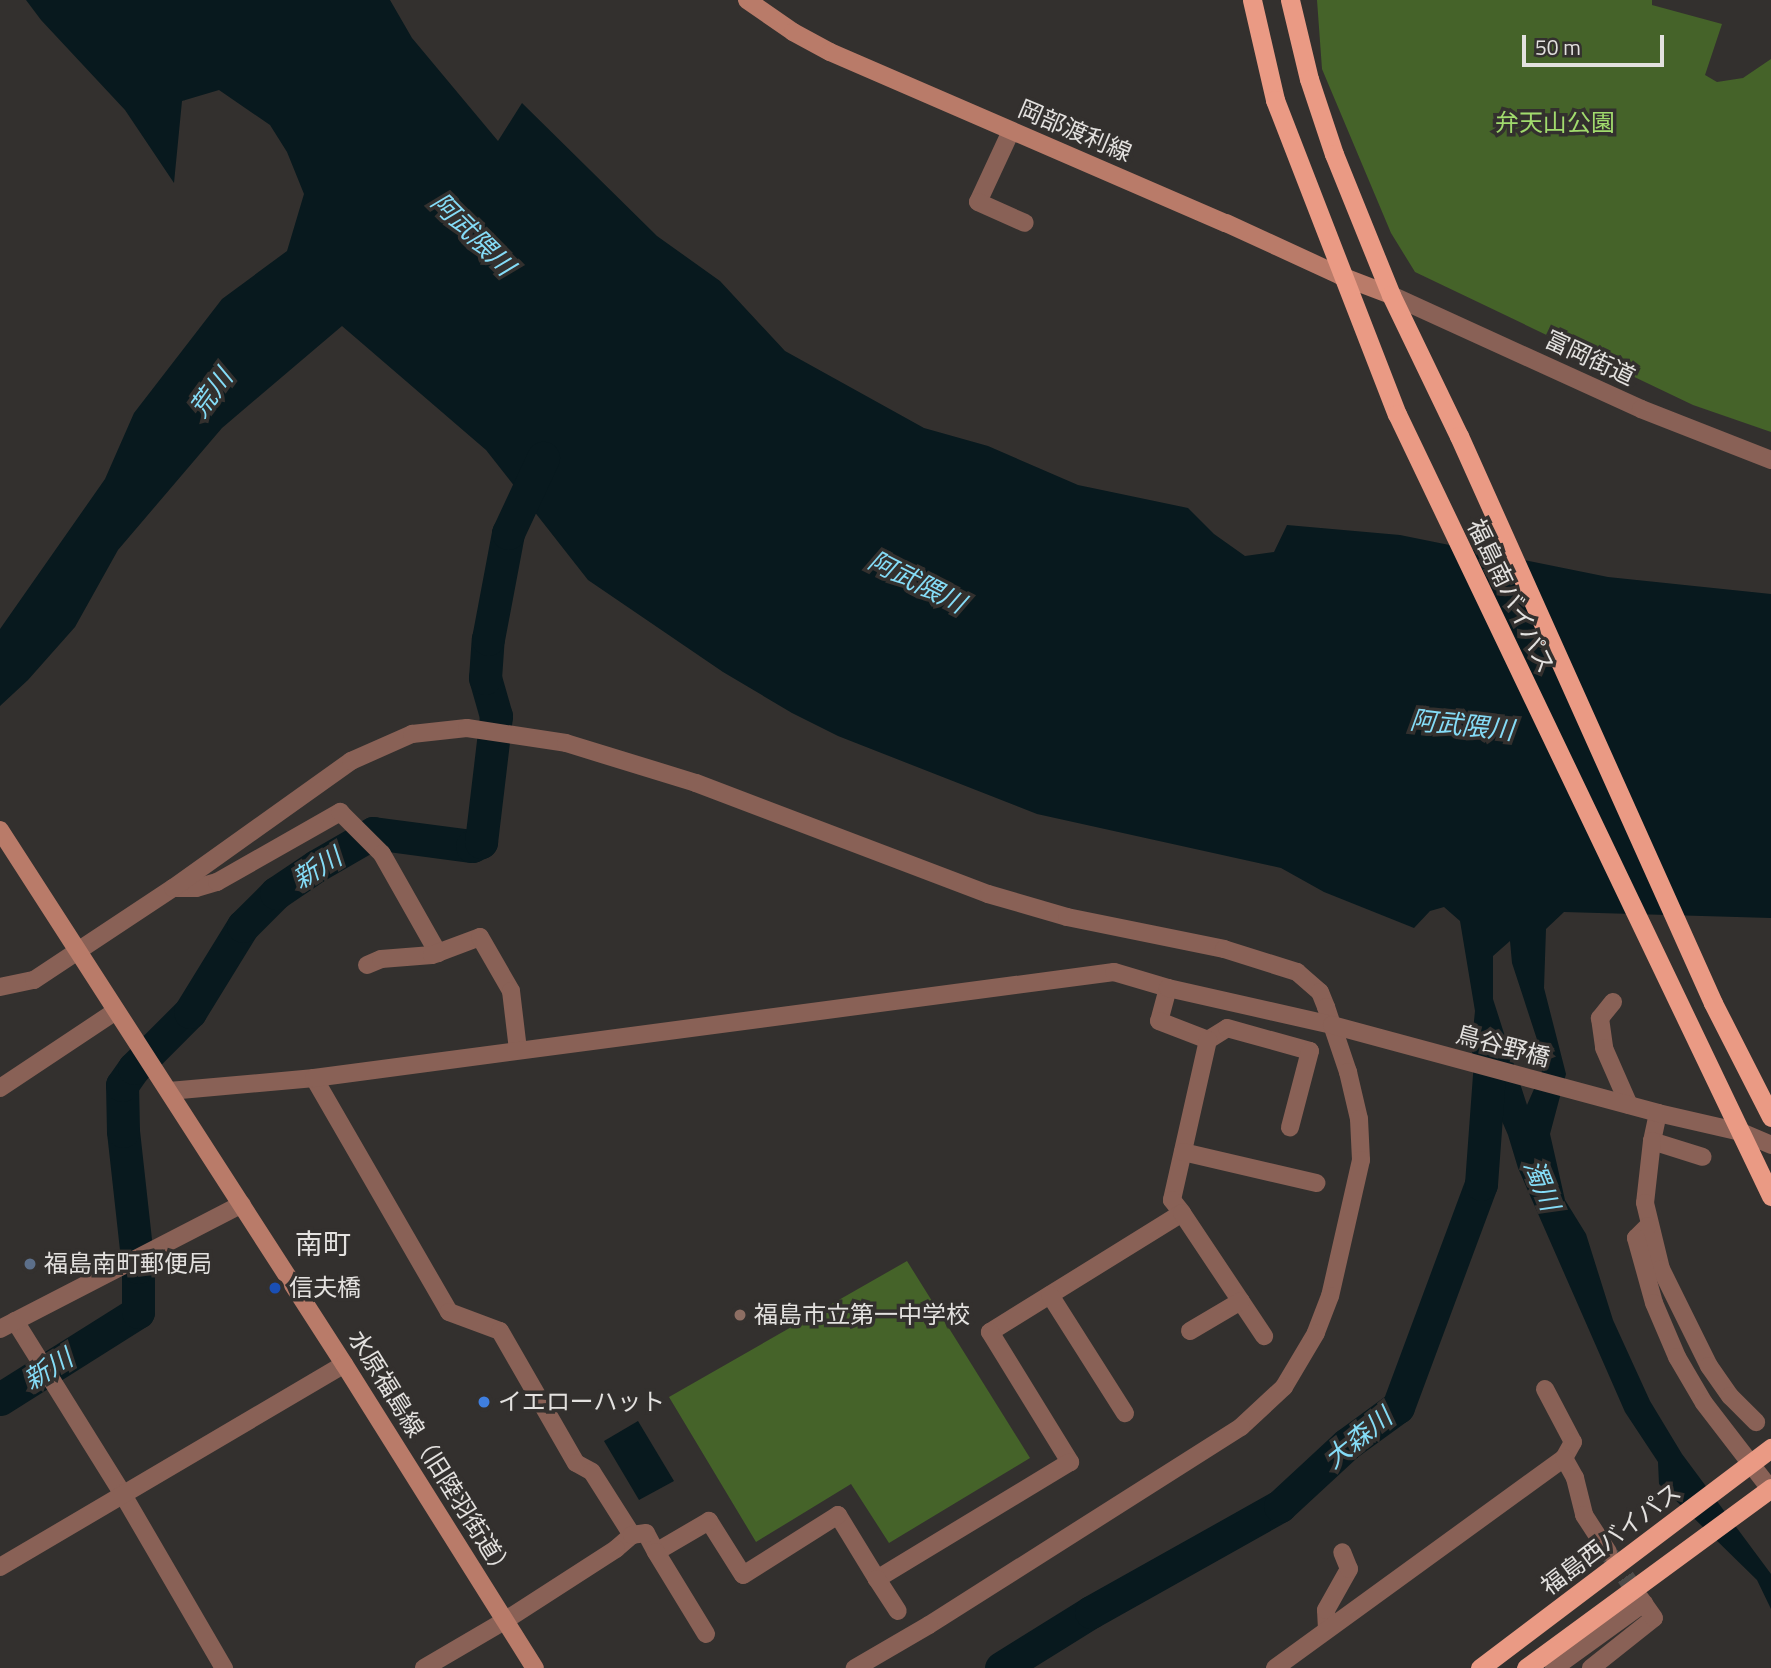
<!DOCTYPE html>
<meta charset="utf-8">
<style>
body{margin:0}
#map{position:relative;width:1771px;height:1668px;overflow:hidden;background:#33302e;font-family:"Titillium Web","Noto Sans JP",sans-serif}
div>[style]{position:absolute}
.green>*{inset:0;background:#456329}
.water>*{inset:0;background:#08191e}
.river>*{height:33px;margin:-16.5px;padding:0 16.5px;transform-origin:16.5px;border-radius:16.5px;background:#08191e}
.minor-tunnel>*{height:18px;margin-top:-9px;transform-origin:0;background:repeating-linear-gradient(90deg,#4d4b49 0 18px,transparent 0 27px)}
.minor>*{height:18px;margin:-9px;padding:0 9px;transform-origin:9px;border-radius:9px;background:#896156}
.tertiary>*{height:18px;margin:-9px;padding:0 9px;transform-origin:9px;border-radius:9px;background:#896156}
.secondary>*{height:18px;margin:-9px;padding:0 9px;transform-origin:9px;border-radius:9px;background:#b97b69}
.trunk>*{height:19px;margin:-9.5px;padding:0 9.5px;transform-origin:9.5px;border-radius:9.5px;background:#ea9a84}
.dots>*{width:19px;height:19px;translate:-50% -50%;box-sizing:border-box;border:4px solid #33302e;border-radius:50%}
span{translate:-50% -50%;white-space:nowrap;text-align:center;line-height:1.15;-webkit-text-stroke:7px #33302e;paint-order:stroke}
.park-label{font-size:24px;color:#a1db6d}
.street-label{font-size:24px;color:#e3e1df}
.poi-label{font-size:24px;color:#e3e1df}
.left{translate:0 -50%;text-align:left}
.water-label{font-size:26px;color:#85dcf7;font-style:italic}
.quarter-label{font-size:28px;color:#e3e1df}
.scale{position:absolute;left:1522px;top:35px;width:142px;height:32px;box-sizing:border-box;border:4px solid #e3e1df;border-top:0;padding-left:9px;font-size:21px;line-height:24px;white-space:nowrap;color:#e3e1df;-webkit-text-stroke:5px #33302e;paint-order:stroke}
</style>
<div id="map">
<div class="green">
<div style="clip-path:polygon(1317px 0,1652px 0,1652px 5px,1722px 24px,1705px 75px,1717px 82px,1743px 78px,1771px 59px,1771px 432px,1693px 405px,1415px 272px,1391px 233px,1322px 69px)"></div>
<div style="clip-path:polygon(907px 1261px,1030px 1458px,889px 1543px,851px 1484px,756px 1542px,669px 1397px)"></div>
</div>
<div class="water">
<div style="clip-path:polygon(evenodd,26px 0,390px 0,412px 38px,498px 141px,522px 103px,657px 236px,720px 281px,785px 351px,924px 428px,988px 446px,1078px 485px,1188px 508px,1214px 534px,1245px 556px,1274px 552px,1287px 525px,1400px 535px,1608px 577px,1771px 594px,1771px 918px,1564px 912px,1546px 929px,1544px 988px,1566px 1074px,1550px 1134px,1565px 1200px,1586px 1234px,1613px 1320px,1650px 1401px,1682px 1454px,1771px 1574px,1771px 1609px,1757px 1580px,1659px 1484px,1658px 1462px,1625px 1412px,1518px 1168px,1508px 1135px,1471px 1050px,1475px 1011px,1460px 921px,1444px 907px,1430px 911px,1414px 928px,1324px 892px,1281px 868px,1037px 814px,838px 736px,792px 713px,723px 672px,588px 580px,486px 450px,342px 326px,222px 428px,118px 550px,75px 627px,28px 680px,0 706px,0 629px,105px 479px,134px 413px,222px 299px,287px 251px,304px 194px,287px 152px,270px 125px,219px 90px,182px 101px,174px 183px,125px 110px,41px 20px,26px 0,1510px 941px,1512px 963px,1545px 1064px,1527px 1105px,1493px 999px,1493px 956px,1510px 941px)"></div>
<div style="clip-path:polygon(638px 1421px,674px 1481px,639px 1500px,604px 1441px)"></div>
</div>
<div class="river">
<div style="left:0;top:1399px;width:163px;rotate:-32.2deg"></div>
<div style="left:138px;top:1312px;width:45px;rotate:-90deg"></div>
<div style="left:138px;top:1267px;width:137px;rotate:-96.3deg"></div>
<div style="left:123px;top:1131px;width:46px;rotate:-91.2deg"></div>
<div style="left:122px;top:1085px;width:21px;rotate:-55deg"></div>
<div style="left:134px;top:1068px;width:79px;rotate:-45deg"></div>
<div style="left:190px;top:1012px;width:101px;rotate:-58.4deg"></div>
<div style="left:243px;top:926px;width:47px;rotate:-45deg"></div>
<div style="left:276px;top:893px;width:48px;rotate:-34deg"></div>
<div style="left:316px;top:866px;width:66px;rotate:-30.1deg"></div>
<div style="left:373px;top:833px;width:100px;rotate:7.5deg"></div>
<div style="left:472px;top:846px;width:10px;rotate:-24deg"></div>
<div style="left:481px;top:842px;width:127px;rotate:-83.2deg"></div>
<div style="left:496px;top:716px;width:40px;rotate:-106deg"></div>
<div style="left:485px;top:678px;width:39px;rotate:-86deg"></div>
<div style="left:488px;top:639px;width:108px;rotate:-79.3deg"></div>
<div style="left:508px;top:533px;width:83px;rotate:-65deg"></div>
<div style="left:1001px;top:1668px;width:106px;rotate:-31.9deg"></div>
<div style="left:1091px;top:1612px;width:217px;rotate:-29.3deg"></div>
<div style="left:1280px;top:1506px;width:91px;rotate:-42.8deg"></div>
<div style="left:1347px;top:1444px;width:63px;rotate:-36deg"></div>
<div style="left:1398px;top:1407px;width:238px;rotate:-69.6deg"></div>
<div style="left:1481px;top:1184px;width:137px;rotate:-85.8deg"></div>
</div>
<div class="minor-tunnel">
<div style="left:1610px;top:1555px;width:52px;rotate:55.1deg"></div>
</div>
<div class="minor">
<div style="left:1011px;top:131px;width:78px;rotate:114.9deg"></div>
<div style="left:978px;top:202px;width:51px;rotate:24.1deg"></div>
<div style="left:173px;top:888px;width:23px"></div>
<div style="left:196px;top:888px;width:22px;rotate:-16deg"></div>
<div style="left:217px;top:882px;width:142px;rotate:-29.6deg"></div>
<div style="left:340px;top:812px;width:59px;rotate:45deg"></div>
<div style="left:382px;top:854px;width:114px;rotate:60.5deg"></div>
<div style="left:367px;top:965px;width:15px;rotate:-23deg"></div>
<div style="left:381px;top:959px;width:51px;rotate:-4.5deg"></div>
<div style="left:432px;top:955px;width:51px;rotate:-20.6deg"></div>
<div style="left:480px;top:937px;width:62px;rotate:60.1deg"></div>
<div style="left:511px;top:991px;width:59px;rotate:83.2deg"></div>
<div style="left:0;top:987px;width:35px;rotate:-12deg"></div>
<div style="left:34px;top:980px;width:167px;rotate:-33.5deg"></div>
<div style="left:173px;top:888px;width:219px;rotate:-35.5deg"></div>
<div style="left:351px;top:761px;width:67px;rotate:-23.9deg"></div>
<div style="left:412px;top:734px;width:55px;rotate:-6.2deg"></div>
<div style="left:467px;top:728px;width:100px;rotate:8.6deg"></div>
<div style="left:566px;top:743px;width:136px;rotate:17.1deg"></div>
<div style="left:696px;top:783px;width:312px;rotate:20.8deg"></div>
<div style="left:988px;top:894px;width:82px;rotate:16.2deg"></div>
<div style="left:1067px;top:917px;width:160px;rotate:11.5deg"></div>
<div style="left:1224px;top:949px;width:77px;rotate:17.5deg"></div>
<div style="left:1297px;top:972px;width:30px;rotate:41deg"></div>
<div style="left:1320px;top:992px;width:16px;rotate:68deg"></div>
<div style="left:1326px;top:1007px;width:69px;rotate:71.3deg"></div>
<div style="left:1348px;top:1072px;width:48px;rotate:76.8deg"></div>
<div style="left:1359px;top:1119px;width:41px;rotate:87.2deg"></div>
<div style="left:1361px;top:1160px;width:139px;rotate:102.8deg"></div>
<div style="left:1330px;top:1296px;width:40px;rotate:111deg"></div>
<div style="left:1316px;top:1333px;width:63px;rotate:120.7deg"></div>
<div style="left:1284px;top:1387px;width:59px;rotate:137.1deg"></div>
<div style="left:1241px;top:1427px;width:370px;rotate:147.6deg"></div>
<div style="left:929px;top:1625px;width:86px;rotate:149.8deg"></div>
<div style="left:1613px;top:1002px;width:21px;rotate:129deg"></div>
<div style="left:1600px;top:1018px;width:30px;rotate:82deg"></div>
<div style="left:1604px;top:1048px;width:62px;rotate:66.3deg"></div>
<div style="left:1208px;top:1040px;width:22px;rotate:-32deg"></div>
<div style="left:1227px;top:1028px;width:86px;rotate:15.5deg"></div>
<div style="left:1310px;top:1051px;width:79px;rotate:104.7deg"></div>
<div style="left:314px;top:1078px;width:270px;rotate:60deg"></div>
<div style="left:449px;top:1312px;width:54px;rotate:20.4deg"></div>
<div style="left:500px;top:1331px;width:152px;rotate:60.1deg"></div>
<div style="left:576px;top:1463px;width:18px;rotate:29deg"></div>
<div style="left:592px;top:1472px;width:75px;rotate:57.6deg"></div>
<div style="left:632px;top:1535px;width:21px;rotate:139deg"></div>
<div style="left:616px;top:1549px;width:131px;rotate:147.2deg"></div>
<div style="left:506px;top:1620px;width:95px;rotate:149.7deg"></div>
<div style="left:0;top:1088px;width:139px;rotate:-33.6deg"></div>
<div style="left:169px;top:1091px;width:146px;rotate:-5.1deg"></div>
<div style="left:314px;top:1078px;width:807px;rotate:-7.55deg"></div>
<div style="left:1114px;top:972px;width:56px;rotate:16.5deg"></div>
<div style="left:1168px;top:988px;width:34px;rotate:105deg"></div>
<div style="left:1159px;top:1021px;width:53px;rotate:21.2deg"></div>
<div style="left:1208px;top:1040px;width:164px;rotate:102.7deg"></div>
<div style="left:1172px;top:1200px;width:16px;rotate:52deg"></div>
<div style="left:1182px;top:1213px;width:226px;rotate:148.2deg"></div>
<div style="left:990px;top:1332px;width:153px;rotate:58.4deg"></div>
<div style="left:1070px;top:1462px;width:226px;rotate:148.8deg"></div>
<div style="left:877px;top:1579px;width:75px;rotate:-121.4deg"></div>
<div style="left:838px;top:1515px;width:112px;rotate:147.7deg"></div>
<div style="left:743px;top:1575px;width:64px;rotate:-122.2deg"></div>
<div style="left:709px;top:1521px;width:61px;rotate:149.7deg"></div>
<div style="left:656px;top:1552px;width:21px;rotate:-118deg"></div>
<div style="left:646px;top:1533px;width:14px;rotate:172deg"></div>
<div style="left:1658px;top:1113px;width:29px;rotate:102deg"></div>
<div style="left:1652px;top:1141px;width:53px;rotate:17.4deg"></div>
<div style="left:1741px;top:1132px;width:33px;rotate:23deg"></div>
<div style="left:1652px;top:1141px;width:62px;rotate:96.4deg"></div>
<div style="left:1645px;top:1203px;width:68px;rotate:76.4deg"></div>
<div style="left:1661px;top:1269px;width:108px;rotate:63.7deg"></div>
<div style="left:1709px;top:1366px;width:37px;rotate:55deg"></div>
<div style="left:1730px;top:1396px;width:37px;rotate:45deg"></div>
<div style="left:1183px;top:1152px;width:137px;rotate:13.1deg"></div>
<div style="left:1182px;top:1213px;width:148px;rotate:56.3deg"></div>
<div style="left:1648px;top:1226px;width:17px;rotate:135deg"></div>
<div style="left:1636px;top:1238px;width:67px;rotate:74.5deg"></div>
<div style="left:1654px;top:1303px;width:59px;rotate:66.9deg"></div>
<div style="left:1677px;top:1357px;width:53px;rotate:59.6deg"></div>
<div style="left:1704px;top:1403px;width:110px;rotate:52.4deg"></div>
<div style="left:1050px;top:1295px;width:140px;rotate:57.6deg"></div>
<div style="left:15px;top:1321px;width:203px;rotate:58.1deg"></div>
<div style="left:122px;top:1493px;width:203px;rotate:59.8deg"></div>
<div style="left:1190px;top:1331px;width:59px;rotate:-30.5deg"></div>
<div style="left:1545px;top:1389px;width:60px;rotate:62.2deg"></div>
<div style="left:1573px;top:1442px;width:18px;rotate:119deg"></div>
<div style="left:656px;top:1552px;width:96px;rotate:58.6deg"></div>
<div style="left:0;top:1567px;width:399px;rotate:-30.5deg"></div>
<div style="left:877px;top:1579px;width:38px;rotate:57deg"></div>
<div style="left:1327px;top:1629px;width:19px;rotate:-93deg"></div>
<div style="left:1326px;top:1610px;width:47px;rotate:-60.7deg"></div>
<div style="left:1349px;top:1569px;width:18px;rotate:-112deg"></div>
<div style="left:1275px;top:1668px;width:357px;rotate:-36deg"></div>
<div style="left:1564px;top:1458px;width:23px;rotate:61deg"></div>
<div style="left:1575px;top:1478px;width:38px;rotate:76deg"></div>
<div style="left:1584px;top:1515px;width:44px;rotate:57deg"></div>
<div style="left:1554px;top:1668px;width:111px;rotate:-35.8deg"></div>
<div style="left:1591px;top:1668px;width:80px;rotate:-38.4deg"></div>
<div style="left:1654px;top:1618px;width:24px;rotate:-125deg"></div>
</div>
<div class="tertiary">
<div style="left:1391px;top:295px;width:275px;rotate:24.5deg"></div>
<div style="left:1641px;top:409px;width:140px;rotate:21.4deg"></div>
<div style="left:1168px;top:988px;width:168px;rotate:12.7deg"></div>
<div style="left:1332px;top:1025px;width:338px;rotate:15.1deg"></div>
<div style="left:1658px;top:1113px;width:85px;rotate:12.9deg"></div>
<div style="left:0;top:1329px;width:272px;rotate:-27.3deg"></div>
</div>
<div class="secondary">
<div style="left:747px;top:0;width:56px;rotate:34.8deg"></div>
<div style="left:793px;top:32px;width:42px;rotate:28.4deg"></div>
<div style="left:830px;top:52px;width:431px;rotate:23.4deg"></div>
<div style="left:1226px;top:223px;width:127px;rotate:24.7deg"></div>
<div style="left:1341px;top:276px;width:53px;rotate:20.8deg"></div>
<div style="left:0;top:830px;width:635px;rotate:57.21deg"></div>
<div style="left:344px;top:1364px;width:359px;rotate:57.9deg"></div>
</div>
<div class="trunk">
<div style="left:1252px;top:0;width:103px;rotate:77deg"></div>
<div style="left:1275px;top:100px;width:337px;rotate:68.8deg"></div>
<div style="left:1397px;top:414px;width:867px;rotate:64.44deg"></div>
<div style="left:1290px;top:0;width:81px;rotate:76.5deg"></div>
<div style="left:1309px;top:79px;width:79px;rotate:71.6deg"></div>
<div style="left:1334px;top:154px;width:152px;rotate:68deg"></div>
<div style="left:1391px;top:295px;width:157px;rotate:64.3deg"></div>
<div style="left:1459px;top:436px;width:621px;rotate:65.87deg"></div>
<div style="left:1713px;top:1003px;width:128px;rotate:63deg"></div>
<div style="left:1480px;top:1668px;width:365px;rotate:-37.1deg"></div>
<div style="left:1526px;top:1668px;width:304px;rotate:-36.3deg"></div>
</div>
<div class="dots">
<div style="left:30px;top:1264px;background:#5c6f8a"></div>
<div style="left:275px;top:1288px;background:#1a4fb4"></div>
<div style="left:740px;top:1315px;background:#8d6e63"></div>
<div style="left:484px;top:1402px;background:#3f7fe0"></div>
</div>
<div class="park-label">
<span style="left:1555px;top:123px">弁天山公園</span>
</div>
<div class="street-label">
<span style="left:1075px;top:131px;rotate:23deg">岡部渡利線</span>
<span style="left:1590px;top:358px;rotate:25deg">富岡街道</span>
<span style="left:1511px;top:596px;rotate:64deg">福島南バイパス</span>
<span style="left:1503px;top:1046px;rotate:15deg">鳥谷野橋</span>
<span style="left:431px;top:1455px;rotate:58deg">水原福島線（旧陸羽街道）</span>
<span style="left:1611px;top:1539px;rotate:-37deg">福島西バイパス</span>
</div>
<div class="poi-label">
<span class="left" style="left:44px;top:1264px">福島南町郵便局</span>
<span class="left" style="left:289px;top:1288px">信夫橋</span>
<span class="left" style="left:754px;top:1315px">福島市立第一中学校</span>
<span class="left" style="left:498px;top:1402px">イエローハット</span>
</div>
<div class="water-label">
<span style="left:473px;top:234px;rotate:45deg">阿武隈川</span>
<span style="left:211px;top:393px;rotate:-54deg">荒川</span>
<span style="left:917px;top:582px;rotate:27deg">阿武隈川</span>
<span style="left:1462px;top:725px;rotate:6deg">阿武隈川</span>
<span style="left:317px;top:868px;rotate:-32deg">新川</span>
<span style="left:1542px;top:1185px;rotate:68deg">濁川</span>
<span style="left:48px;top:1369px;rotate:-32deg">新川</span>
<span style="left:1358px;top:1438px;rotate:-39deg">大森川</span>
</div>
<div class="quarter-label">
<span style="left:323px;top:1244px">南町</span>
</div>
<div class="scale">50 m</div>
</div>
